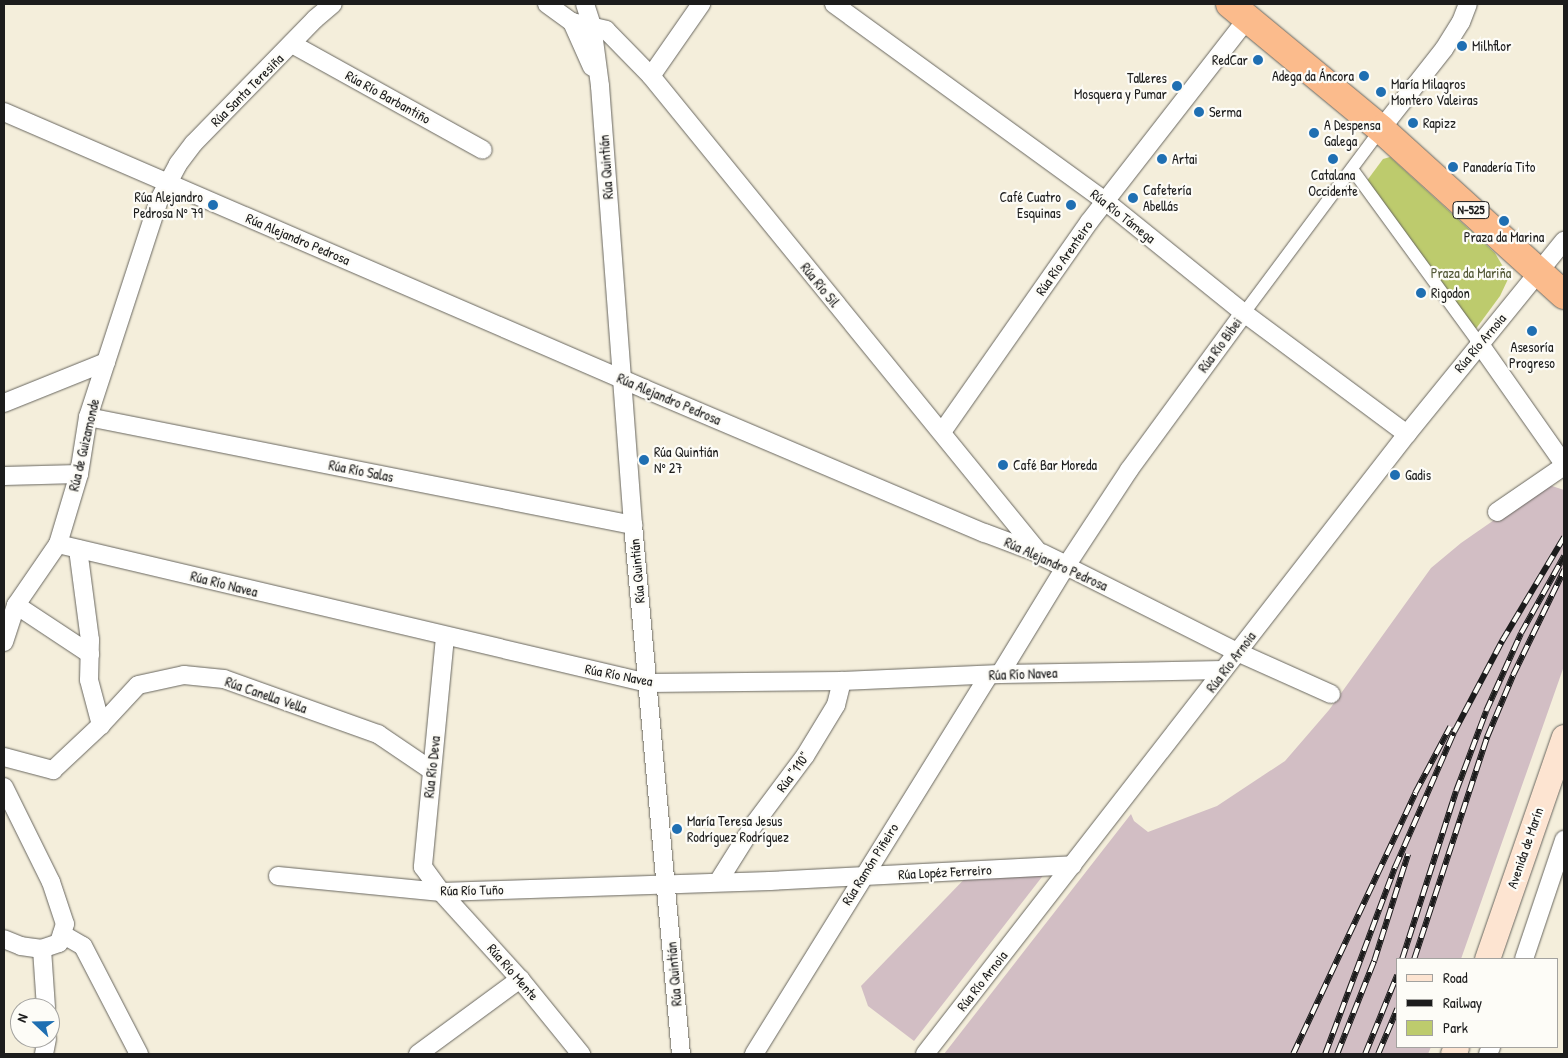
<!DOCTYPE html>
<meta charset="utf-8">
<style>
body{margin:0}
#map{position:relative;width:1568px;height:1058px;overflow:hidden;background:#f4eedb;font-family:"Patrick Hand",sans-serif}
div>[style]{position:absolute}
.industrial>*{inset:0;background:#d2bec4}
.green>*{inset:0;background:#bdcb6d}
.roads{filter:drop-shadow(0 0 1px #68665f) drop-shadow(0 0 1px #68665f)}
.pedestrian>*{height:12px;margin:-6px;padding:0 6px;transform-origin:6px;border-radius:6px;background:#fff}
.minor>*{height:18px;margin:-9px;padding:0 9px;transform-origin:9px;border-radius:9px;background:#fff}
.tertiary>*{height:21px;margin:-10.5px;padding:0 10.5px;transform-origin:10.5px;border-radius:10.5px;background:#fff}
.secondary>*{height:25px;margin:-12.5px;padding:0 12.5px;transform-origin:12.5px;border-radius:12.5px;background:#fde4d1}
.trunk>*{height:28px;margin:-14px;padding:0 14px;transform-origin:14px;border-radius:14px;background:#fbbb8c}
.rail>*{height:5.5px;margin-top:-2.75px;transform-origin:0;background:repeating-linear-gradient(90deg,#fdfcf7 0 11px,#1c1c1c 0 22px);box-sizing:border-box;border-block:1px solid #1c1c1c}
.dots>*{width:14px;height:14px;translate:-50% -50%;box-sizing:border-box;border:2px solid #fdfcf7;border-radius:50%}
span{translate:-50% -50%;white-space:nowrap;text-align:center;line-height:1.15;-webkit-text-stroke:4.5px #fdfcf7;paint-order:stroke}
.shield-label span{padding:1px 4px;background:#fdfcf7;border:1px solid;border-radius:4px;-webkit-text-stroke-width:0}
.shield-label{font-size:12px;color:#1c1c1c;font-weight:700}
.poi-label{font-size:14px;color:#1c1c1c}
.left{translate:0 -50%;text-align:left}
.right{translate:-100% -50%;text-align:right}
.street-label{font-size:14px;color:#1c1c1c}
.park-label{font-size:14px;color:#545938}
.frame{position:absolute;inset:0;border:5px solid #1c1c1c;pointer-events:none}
.legend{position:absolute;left:1396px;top:958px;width:162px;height:90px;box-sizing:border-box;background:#fdfcf7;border:1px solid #a3a29f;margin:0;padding:6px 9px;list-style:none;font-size:15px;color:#1c1c1c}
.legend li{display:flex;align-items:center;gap:10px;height:25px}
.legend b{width:25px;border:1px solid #a3a29f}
.north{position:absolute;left:10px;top:998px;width:50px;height:50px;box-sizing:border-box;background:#fdfcf7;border:1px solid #a3a29f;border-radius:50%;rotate:291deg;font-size:14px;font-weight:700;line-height:20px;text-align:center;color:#1c1c1c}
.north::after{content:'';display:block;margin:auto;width:18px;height:22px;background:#1f6fb2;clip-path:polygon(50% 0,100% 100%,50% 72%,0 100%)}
</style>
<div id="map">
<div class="industrial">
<div style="clip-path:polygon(1546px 484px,1564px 490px,1564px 666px,1461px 959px,1397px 959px,1397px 1047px,1431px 1047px,1428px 1054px,944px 1054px,1131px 814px,1134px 821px,1148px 832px,1217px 806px,1285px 761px,1329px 710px,1431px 568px,1461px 543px)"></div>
<div style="clip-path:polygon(975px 868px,1045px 873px,914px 1041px,868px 1006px,861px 986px)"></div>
</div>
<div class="green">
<div style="clip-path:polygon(1390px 157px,1495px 253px,1509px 277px,1500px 296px,1475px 330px,1366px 182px,1383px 159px)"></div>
</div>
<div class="roads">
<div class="pedestrian">
<div style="left:1352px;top:169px;width:215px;rotate:53.9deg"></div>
<div style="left:1244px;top:313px;width:229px;rotate:-53.3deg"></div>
</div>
<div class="minor">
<div style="left:547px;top:4px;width:31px;rotate:36deg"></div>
<div style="left:572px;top:22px;width:35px;rotate:13deg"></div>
<div style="left:606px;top:30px;width:64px;rotate:45.6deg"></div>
<div style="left:651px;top:76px;width:616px;rotate:50.86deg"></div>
<div style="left:585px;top:4px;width:22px;rotate:72deg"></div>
<div style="left:592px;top:25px;width:62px;rotate:82.5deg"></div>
<div style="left:600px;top:86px;width:440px;rotate:85.7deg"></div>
<div style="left:633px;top:525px;width:531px;rotate:84.82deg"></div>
<div style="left:834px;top:4px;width:335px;rotate:36deg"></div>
<div style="left:1105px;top:201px;width:179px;rotate:38.9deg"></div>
<div style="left:1244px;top:313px;width:203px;rotate:36.6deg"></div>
<div style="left:572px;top:22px;width:49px;rotate:66deg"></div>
<div style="left:292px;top:44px;width:218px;rotate:29deg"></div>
<div style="left:651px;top:76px;width:88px;rotate:-55.2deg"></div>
<div style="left:4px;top:112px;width:698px;rotate:23.37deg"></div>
<div style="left:645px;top:389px;width:369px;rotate:23deg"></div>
<div style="left:985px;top:533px;width:60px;rotate:20.6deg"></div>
<div style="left:1381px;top:129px;width:102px;rotate:-51.8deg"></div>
<div style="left:1444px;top:49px;width:32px;rotate:-58deg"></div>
<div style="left:1461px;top:22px;width:19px;rotate:-69deg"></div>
<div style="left:1479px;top:343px;width:148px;rotate:54.9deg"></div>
<div style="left:4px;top:403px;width:110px;rotate:-21.9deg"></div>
<div style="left:88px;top:417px;width:556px;rotate:11.21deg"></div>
<div style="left:942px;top:432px;width:256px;rotate:-55deg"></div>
<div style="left:1089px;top:222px;width:259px;rotate:-52.1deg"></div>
<div style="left:4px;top:476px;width:75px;rotate:-1.5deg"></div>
<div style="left:1497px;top:512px;width:81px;rotate:-34.5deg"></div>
<div style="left:58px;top:544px;width:606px;rotate:13.26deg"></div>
<div style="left:648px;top:683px;width:194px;rotate:-0.6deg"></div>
<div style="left:842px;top:681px;width:158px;rotate:-2.5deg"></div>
<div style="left:1000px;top:674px;width:223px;rotate:-1deg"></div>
<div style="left:78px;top:549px;width:92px;rotate:82.5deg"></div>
<div style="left:90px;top:640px;width:40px;rotate:91.4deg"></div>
<div style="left:89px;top:680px;width:47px;rotate:75.1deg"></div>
<div style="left:1066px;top:566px;width:191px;rotate:26.7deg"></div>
<div style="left:1237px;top:652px;width:103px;rotate:24.1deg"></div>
<div style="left:16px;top:605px;width:89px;rotate:33.5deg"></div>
<div style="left:445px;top:637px;width:231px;rotate:95.5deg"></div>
<div style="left:423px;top:867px;width:31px;rotate:54deg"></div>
<div style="left:441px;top:892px;width:118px;rotate:47.8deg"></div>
<div style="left:520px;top:979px;width:97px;rotate:50.9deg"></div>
<div style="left:4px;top:642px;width:39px;rotate:-72deg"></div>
<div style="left:16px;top:605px;width:74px;rotate:-55.5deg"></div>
<div style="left:58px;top:544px;width:73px;rotate:-73.3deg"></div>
<div style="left:79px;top:474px;width:58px;rotate:-81deg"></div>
<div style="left:88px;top:417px;width:228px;rotate:-71.9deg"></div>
<div style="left:159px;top:200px;width:19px;rotate:-62deg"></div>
<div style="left:168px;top:183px;width:21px;rotate:-62deg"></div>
<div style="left:178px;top:164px;width:26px;rotate:-53deg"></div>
<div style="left:194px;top:143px;width:173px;rotate:-45.7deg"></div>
<div style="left:315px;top:19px;width:23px;rotate:-40deg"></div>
<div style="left:1000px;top:674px;width:127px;rotate:-58.6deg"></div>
<div style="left:1066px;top:566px;width:115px;rotate:-56.7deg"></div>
<div style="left:1129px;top:470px;width:195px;rotate:-53.8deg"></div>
<div style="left:4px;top:757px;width:51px;rotate:14.9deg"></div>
<div style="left:53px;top:770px;width:66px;rotate:-43.2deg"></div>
<div style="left:101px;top:725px;width:54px;rotate:-47.2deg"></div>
<div style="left:138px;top:685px;width:47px;rotate:-12.3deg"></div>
<div style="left:184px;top:675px;width:40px;rotate:5.7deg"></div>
<div style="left:224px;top:679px;width:164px;rotate:19.7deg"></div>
<div style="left:378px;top:734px;width:64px;rotate:34.2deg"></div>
<div style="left:4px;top:787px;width:106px;rotate:63.7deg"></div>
<div style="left:51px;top:882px;width:44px;rotate:71.6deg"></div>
<div style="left:65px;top:924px;width:20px;rotate:108deg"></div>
<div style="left:59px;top:943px;width:18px;rotate:161deg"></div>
<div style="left:42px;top:949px;width:21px;rotate:-172deg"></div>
<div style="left:21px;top:946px;width:18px;rotate:-158deg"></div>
<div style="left:278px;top:876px;width:164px;rotate:5.6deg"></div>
<div style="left:441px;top:892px;width:329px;rotate:-1.9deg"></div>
<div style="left:770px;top:881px;width:303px;rotate:-3deg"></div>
<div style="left:718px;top:882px;width:70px;rotate:-57.9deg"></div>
<div style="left:755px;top:823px;width:84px;rotate:-53.3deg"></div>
<div style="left:805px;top:756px;width:60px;rotate:-58.7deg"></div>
<div style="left:836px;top:705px;width:25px;rotate:-76deg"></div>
<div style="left:62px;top:934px;width:24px;rotate:30deg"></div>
<div style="left:83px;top:946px;width:122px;rotate:62.6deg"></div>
<div style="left:42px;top:949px;width:59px;rotate:86.1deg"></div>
<div style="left:1524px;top:959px;width:126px;rotate:-71.4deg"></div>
<div style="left:44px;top:1054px;width:16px;rotate:-79deg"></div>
<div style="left:418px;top:1054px;width:127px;rotate:-36.3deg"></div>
<div style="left:754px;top:1054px;width:446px;rotate:-58.2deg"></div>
<div style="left:925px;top:1054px;width:785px;rotate:-52.14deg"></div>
<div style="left:1407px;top:434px;width:249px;rotate:-50.9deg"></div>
<div style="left:1488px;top:1054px;width:8px;rotate:-67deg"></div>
</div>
<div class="tertiary">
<div style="left:1041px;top:554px;width:28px;rotate:26deg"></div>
</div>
<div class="secondary">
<div style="left:1487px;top:959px;width:235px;rotate:-70.9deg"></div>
<div style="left:1453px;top:1054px;width:8px;rotate:-67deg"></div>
</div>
<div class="trunk">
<div style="left:1230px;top:4px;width:196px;rotate:39.6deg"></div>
<div style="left:1381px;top:129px;width:247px;rotate:42.2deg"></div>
</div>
</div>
<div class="rail">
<div style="left:1402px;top:959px;width:176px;rotate:-72.2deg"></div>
<div style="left:1456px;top:791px;width:85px;rotate:-69.4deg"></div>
<div style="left:1486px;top:711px;width:85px;rotate:-65.8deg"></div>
<div style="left:1521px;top:633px;width:88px;rotate:-60.8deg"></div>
<div style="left:1414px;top:959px;width:234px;rotate:-71.8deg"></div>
<div style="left:1487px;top:737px;width:67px;rotate:-67.2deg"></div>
<div style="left:1513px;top:675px;width:117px;rotate:-64.1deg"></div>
<div style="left:1293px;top:1054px;width:288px;rotate:-64.9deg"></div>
<div style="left:1415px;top:793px;width:75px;rotate:-62.1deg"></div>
<div style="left:1325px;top:1054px;width:200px;rotate:-69.5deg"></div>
<div style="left:1395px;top:867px;width:147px;rotate:-66.4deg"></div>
<div style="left:1454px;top:732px;width:103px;rotate:-62.2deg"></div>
<div style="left:1502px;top:641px;width:121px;rotate:-59.2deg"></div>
<div style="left:1337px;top:1054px;width:100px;rotate:-68.3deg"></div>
<div style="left:1374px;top:961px;width:112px;rotate:-72.4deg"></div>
<div style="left:1365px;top:1054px;width:85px;rotate:-67.9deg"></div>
<div style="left:1378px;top:1054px;width:49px;rotate:-67.1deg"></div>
</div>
<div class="dots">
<div style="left:1462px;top:46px;background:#1f6fb2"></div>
<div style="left:1258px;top:60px;background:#1f6fb2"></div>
<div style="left:1364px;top:76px;background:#1f6fb2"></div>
<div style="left:1177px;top:86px;background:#1f6fb2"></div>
<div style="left:1381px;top:92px;background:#1f6fb2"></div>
<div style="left:1199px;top:112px;background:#1f6fb2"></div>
<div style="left:1413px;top:123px;background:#1f6fb2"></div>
<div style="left:1314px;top:133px;background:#1f6fb2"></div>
<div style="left:1162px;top:159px;background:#1f6fb2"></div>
<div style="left:1333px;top:159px;background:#1f6fb2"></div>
<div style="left:1453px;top:167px;background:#1f6fb2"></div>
<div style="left:1133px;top:198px;background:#1f6fb2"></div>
<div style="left:213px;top:205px;background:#1f6fb2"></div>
<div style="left:1071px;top:205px;background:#1f6fb2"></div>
<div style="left:1504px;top:221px;background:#1f6fb2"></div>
<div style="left:1421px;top:293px;background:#1f6fb2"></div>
<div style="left:1532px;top:331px;background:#1f6fb2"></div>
<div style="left:644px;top:460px;background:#1f6fb2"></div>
<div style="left:1003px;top:465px;background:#1f6fb2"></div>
<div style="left:1395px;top:475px;background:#1f6fb2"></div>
<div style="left:677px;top:829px;background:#1f6fb2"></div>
</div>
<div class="shield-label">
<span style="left:1471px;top:210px">N-525</span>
</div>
<div class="poi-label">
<span class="left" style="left:1472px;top:46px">Milhflor</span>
<span class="right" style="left:1248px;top:60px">RedCar</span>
<span class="right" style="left:1354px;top:76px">Adega da Áncora</span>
<span class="right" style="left:1167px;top:86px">Talleres<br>Mosquera y Pumar</span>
<span class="left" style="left:1391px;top:92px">María Milagros<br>Montero Valeiras</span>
<span class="left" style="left:1209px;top:112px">Serma</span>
<span class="left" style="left:1423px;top:123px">Rapizz</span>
<span class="left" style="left:1324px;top:133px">A Despensa<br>Galega</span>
<span class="left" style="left:1172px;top:159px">Artai</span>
<span class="left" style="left:1463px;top:167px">Panadería Tito</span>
<span style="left:1333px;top:183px">Catalana<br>Occidente</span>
<span class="left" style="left:1143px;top:198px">Cafetería<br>Abellás</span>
<span class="right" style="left:203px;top:205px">Rúa Alejandro<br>Pedrosa Nº 79</span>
<span class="right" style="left:1061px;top:205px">Café Cuatro<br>Esquinas</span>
<span style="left:1504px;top:237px">Praza da Marina</span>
<span class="left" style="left:1431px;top:293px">Rigodon</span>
<span style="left:1532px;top:355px">Asesoría<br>Progreso</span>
<span class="left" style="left:654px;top:460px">Rúa Quintián<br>Nº 27</span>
<span class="left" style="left:1013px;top:465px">Café Bar Moreda</span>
<span class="left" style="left:1405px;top:475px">Gadis</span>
<span class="left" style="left:687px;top:829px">María Teresa Jesus<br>Rodríguez Rodríguez</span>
</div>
<div class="street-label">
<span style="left:247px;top:90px;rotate:-45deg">Rúa Santa Teresiña</span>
<span style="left:388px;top:97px;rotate:29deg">Rúa Río Barbantiño</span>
<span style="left:606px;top:167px;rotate:-94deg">Rúa Quintián</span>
<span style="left:1123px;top:216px;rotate:38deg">Rúa Río Támega</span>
<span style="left:298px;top:239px;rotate:23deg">Rúa Alejandro Pedrosa</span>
<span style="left:1064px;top:258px;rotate:-55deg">Rúa Río Arenteiro</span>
<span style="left:820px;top:285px;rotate:51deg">Rúa Río Sil</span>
<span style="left:1480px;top:343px;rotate:-50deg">Rúa Río Arnoia</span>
<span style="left:1220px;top:345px;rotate:-54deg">Rúa Río Bibei</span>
<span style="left:669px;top:399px;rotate:23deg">Rúa Alejandro Pedrosa</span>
<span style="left:84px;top:445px;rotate:-77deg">Rúa de Guizamonde</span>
<span style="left:361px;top:471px;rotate:11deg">Rúa Río Salas</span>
<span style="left:1056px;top:564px;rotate:24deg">Rúa Alejandro Pedrosa</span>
<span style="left:637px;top:571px;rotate:-95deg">Rúa Quintián</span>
<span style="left:224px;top:584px;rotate:14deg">Rúa Río Navea</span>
<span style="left:1231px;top:662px;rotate:-53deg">Rúa Río Arnoia</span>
<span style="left:1023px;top:674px;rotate:-2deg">Rúa Río Navea</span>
<span style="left:619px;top:675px;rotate:11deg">Rúa Río Navea</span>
<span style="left:266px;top:695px;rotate:19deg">Rúa Canella Vella</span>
<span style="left:432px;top:767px;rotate:-84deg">Rúa Río Deva</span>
<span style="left:793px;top:772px;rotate:-54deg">Rúa "110"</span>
<span style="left:1525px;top:848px;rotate:-71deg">Avenida de Marín</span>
<span style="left:870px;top:864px;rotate:-58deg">Rúa Ramón Piñeiro</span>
<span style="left:945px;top:872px;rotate:-3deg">Rúa Lopéz Ferreiro</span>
<span style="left:472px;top:890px;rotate:-1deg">Rúa Río Tuño</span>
<span style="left:513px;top:972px;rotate:49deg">Rúa Río Mente</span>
<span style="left:674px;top:974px;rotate:-95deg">Rúa Quintián</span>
<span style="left:982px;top:981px;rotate:-52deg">Rúa Río Arnoia</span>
</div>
<div class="park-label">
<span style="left:1471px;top:273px">Praza da Mariña</span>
</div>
<div class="frame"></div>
<ul class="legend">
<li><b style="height:6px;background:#fde4d1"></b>Road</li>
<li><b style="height:6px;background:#1c1c1c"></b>Railway</li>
<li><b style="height:14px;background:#bdcb6d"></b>Park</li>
</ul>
<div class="north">N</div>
</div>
